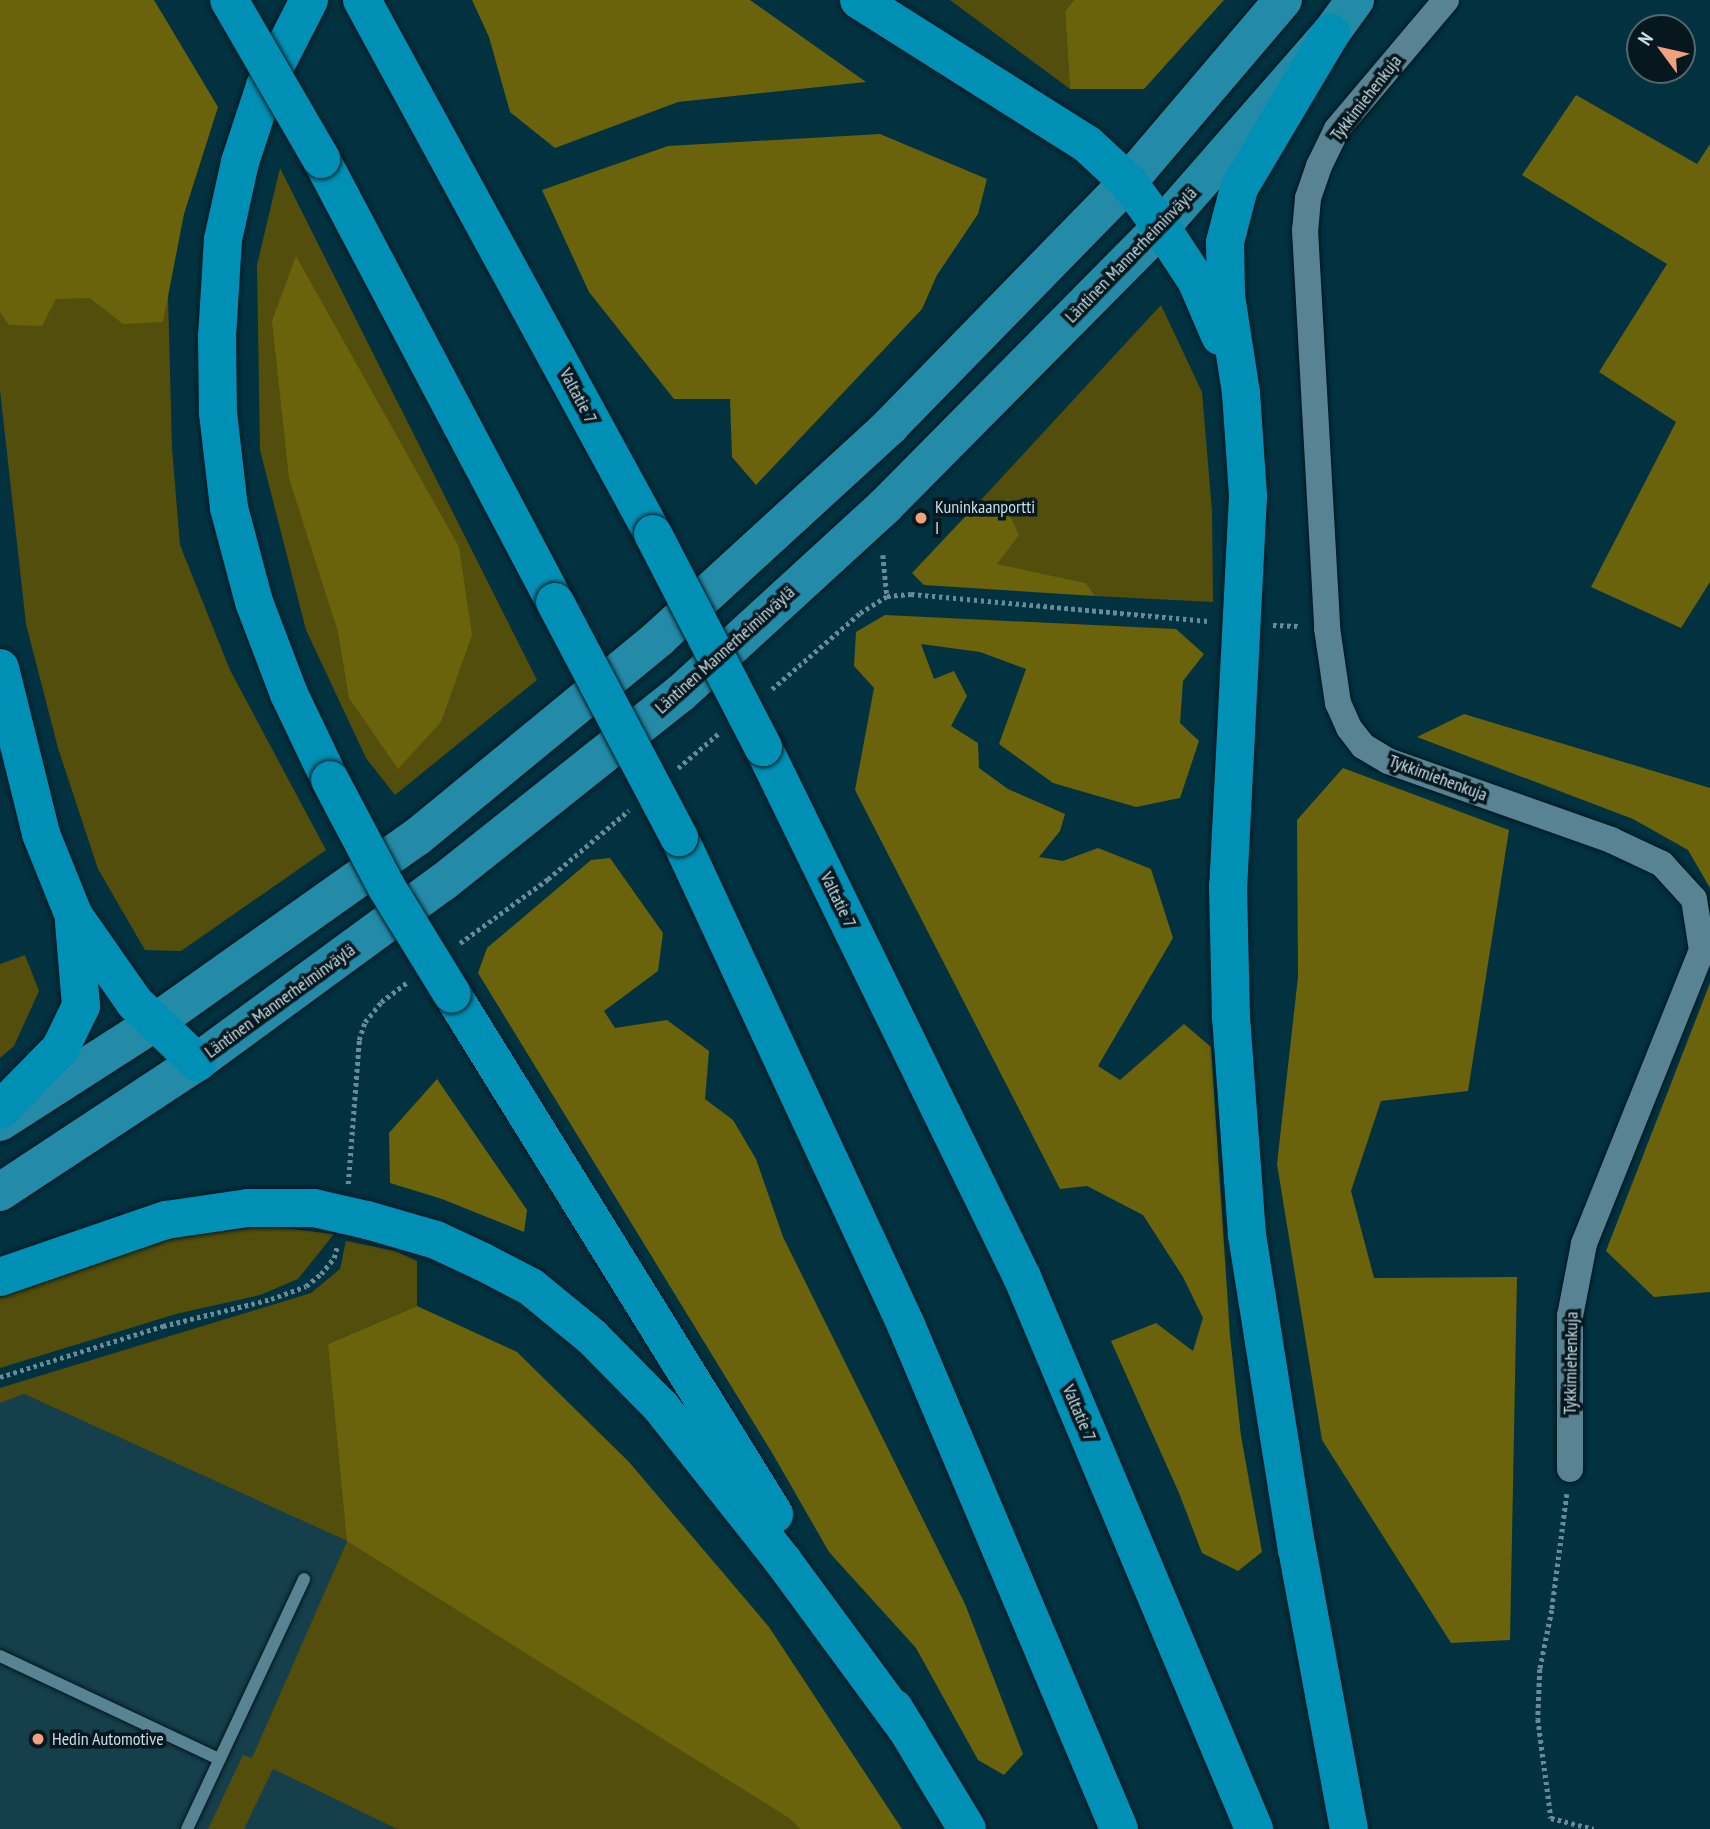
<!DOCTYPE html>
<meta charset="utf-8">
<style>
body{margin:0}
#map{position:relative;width:1710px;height:1829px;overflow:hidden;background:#023140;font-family:"PT Sans Narrow",sans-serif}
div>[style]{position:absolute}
.built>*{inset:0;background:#163f4c}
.green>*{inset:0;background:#534e0b}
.forest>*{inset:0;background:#6a630b}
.path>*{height:4.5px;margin-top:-2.25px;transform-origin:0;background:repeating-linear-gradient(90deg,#698b97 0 3.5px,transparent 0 7px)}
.roads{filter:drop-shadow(0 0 2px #02171f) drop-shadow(0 0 2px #02171f)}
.lane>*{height:12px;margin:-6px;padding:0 6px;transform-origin:6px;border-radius:6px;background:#588393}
.street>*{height:26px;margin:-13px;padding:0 13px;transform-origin:13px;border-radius:13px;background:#588393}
.primary>*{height:38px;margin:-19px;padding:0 19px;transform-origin:19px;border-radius:19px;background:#238ba7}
.highway>*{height:38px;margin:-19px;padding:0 19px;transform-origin:19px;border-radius:19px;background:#0090b5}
.bridges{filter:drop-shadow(0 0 2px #02171f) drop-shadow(0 0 2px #02171f)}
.highway-bridge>*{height:38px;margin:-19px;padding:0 19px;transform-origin:19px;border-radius:19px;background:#0090b5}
.dots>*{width:19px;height:19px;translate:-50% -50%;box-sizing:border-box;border:4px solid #06171d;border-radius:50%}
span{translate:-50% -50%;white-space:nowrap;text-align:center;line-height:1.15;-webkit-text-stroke:7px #06171d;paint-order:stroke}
.street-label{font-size:18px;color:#c8dee7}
.poi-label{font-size:18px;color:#c8dee7}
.left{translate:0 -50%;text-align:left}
.north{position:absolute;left:1626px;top:14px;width:70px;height:70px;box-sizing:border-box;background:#06171d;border:2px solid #54676e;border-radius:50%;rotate:303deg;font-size:19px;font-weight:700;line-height:28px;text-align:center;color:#c8dee7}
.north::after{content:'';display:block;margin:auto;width:24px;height:32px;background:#f1a17d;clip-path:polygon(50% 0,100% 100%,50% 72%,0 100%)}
</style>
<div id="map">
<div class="built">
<div style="clip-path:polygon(24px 1394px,347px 1541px,252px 1759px,397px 1829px,0 1829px,0 1403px)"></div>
</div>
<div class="green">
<div style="clip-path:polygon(950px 0,1074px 0,1065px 11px,1070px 89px)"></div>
<div style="clip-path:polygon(280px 168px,537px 680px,395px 795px,366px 758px,306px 630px,260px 450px,257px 265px)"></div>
<div style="clip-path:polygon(168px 296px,172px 448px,180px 545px,230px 670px,326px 850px,181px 951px,145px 950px,98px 869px,58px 748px,26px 624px,0 390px,0 298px)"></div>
<div style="clip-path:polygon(1161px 305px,1202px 392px,1212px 511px,1213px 602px,1095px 596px,1086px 583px,996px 564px,1010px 518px,979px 502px)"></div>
<div style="clip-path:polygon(25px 955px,39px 991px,14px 1046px,0 1058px,0 964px)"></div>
<div style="clip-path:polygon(265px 1226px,334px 1234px,298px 1279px,260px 1295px,176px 1314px,0 1368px,0 1293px,177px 1237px)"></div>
<div style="clip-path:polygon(346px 1241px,395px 1251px,417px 1261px,417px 1306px,328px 1344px,800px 1829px,397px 1829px,273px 1769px,244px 1829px,208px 1829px,243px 1755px,252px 1758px,347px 1541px,24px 1394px,0 1403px,0 1388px,311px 1293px,340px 1269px)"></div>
</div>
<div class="forest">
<div style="clip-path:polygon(0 0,154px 0,218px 107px,184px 214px,163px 322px,123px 324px,90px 298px,56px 299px,42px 326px,9px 325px,0 312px)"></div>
<div style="clip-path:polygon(472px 0,750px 0,866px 82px,678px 102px,555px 148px,510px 112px,489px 37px)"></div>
<div style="clip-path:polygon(1074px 0,1224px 0,1144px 89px,1070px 89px,1065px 11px)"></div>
<div style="clip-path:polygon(1576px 95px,1697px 164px,1710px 144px,1710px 582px,1681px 628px,1591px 587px,1676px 422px,1599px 372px,1667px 264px,1522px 175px)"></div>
<div style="clip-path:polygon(880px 134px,987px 179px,978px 214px,937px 275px,922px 309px,756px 485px,732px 457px,730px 399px,674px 399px,589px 292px,542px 190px,668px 146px)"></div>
<div style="clip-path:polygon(296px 256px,459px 547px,472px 635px,441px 722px,398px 769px,349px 698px,338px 632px,289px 478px,272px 321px)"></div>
<div style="clip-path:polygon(979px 502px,1011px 518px,1019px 535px,997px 564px,1086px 583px,1095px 596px,924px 585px,912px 573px)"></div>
<div style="clip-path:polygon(885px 615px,1176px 629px,1204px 654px,1183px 681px,1180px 723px,1199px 741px,1180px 798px,1136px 807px,1053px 783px,999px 744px,1026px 669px,980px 652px,921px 644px,934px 679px,954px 671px,967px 696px,951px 726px,978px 743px,979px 768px,1008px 789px,1065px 814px,1060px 831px,1039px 857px,1063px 861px,1098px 848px,1151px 869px,1173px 938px,1098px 1066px,1120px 1080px,1184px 1024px,1211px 1047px,1230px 1336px,1241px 1436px,1262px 1552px,1238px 1571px,1202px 1553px,1179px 1493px,1111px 1341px,1156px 1323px,1193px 1351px,1203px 1318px,1183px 1277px,1143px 1215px,1087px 1186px,1060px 1189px,855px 790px,874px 688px,854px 666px,856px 632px)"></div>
<div style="clip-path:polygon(1464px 714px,1710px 788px,1710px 888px,1688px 850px,1633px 819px,1417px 737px)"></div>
<div style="clip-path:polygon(1343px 768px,1509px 830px,1468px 1091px,1381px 1101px,1351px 1191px,1374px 1278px,1517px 1277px,1510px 1640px,1451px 1643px,1322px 1440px,1277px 1164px,1298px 977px,1297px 820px)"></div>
<div style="clip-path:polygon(610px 858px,663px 933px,658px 971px,604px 1011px,615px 1028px,667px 1020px,709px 1051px,705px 1099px,733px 1120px,756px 1159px,783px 1237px,965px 1604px,1023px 1754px,1004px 1775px,978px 1760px,916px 1648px,829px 1552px,774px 1456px,478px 973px,487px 948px,591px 860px)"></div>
<div style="clip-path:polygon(1710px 983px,1710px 1292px,1654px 1297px,1606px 1251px)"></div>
<div style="clip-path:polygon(437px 1079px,527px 1210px,524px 1232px,442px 1199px,390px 1183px,389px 1133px)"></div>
<div style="clip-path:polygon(417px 1306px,517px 1352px,629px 1462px,769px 1627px,902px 1829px,800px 1829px,789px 1818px,347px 1541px,328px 1344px)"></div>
</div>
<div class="path">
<div style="left:883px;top:555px;width:41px;rotate:84.4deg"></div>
<div style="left:1273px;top:625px;width:26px;rotate:2deg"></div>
<div style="left:772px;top:689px;width:116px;rotate:-40.8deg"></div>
<div style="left:860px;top:613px;width:32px;rotate:-32deg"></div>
<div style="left:887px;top:596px;width:24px;rotate:-5deg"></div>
<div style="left:911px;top:594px;width:298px;rotate:5.2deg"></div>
<div style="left:678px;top:768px;width:54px;rotate:-40.5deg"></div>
<div style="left:460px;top:943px;width:109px;rotate:-36deg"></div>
<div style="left:548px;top:879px;width:106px;rotate:-40.4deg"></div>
<div style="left:348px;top:1184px;width:144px;rotate:-85.6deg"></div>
<div style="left:359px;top:1040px;width:19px;rotate:-72deg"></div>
<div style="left:365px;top:1022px;width:26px;rotate:-51deg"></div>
<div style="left:381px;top:1002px;width:34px;rotate:-37deg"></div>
<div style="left:0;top:1377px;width:171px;rotate:-17.4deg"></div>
<div style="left:163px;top:1326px;width:111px;rotate:-14deg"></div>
<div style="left:271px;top:1299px;width:37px;rotate:-20deg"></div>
<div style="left:306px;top:1286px;width:19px;rotate:-39deg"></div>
<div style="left:321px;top:1274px;width:21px;rotate:-51deg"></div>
<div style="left:334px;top:1258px;width:11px;rotate:-75deg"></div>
<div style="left:1567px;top:1494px;width:117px;rotate:97.4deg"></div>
<div style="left:1552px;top:1610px;width:60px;rotate:101.5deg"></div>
<div style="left:1540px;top:1669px;width:50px;rotate:92.3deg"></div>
<div style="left:1538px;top:1719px;width:100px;rotate:82.5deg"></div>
<div style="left:1551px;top:1818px;width:44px;rotate:14.3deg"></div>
</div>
<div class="roads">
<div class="lane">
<div style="left:0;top:1656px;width:242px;rotate:25.2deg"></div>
<div style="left:187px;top:1829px;width:276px;rotate:-64.9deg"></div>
</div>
<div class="street">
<div style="left:1446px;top:0;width:169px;rotate:130.2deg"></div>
<div style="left:1337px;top:129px;width:41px;rotate:115.9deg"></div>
<div style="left:1319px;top:166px;width:34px;rotate:109deg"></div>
<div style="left:1308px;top:198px;width:32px;rotate:95deg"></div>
<div style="left:1305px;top:230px;width:399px;rotate:86.8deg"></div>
<div style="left:1327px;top:628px;width:76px;rotate:81.7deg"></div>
<div style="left:1338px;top:703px;width:27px;rotate:66deg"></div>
<div style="left:1349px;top:728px;width:23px;rotate:52deg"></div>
<div style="left:1363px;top:746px;width:29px;rotate:31deg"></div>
<div style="left:1388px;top:761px;width:237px;rotate:19.5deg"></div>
<div style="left:1611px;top:840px;width:56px;rotate:25.2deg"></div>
<div style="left:1662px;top:864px;width:47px;rotate:47.6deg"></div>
<div style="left:1694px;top:899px;width:52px;rotate:81.1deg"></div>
<div style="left:1702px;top:950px;width:317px;rotate:111.9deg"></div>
<div style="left:1584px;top:1244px;width:73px;rotate:101deg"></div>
<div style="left:1570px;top:1316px;width:153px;rotate:90deg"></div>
</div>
<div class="primary">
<div style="left:0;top:1122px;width:183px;rotate:-32.7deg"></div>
<div style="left:154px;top:1023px;width:322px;rotate:-35.3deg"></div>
<div style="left:417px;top:837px;width:313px;rotate:-39.4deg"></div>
<div style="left:659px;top:638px;width:314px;rotate:-42.5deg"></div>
<div style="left:890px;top:426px;width:341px;rotate:-45.7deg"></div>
<div style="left:1128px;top:182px;width:239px;rotate:-49.6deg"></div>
<div style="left:0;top:1192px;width:236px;rotate:-33.4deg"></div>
<div style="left:197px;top:1062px;width:303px;rotate:-36.2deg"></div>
<div style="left:442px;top:883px;width:304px;rotate:-38.5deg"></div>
<div style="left:680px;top:694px;width:278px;rotate:-42.5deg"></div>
<div style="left:885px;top:506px;width:392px;rotate:-45.3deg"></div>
<div style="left:1161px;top:227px;width:258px;rotate:-48.8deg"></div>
<div style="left:1331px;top:33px;width:41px;rotate:-54deg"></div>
</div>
<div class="highway">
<div style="left:309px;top:0;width:97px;rotate:117.1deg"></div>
<div style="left:265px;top:86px;width:80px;rotate:108.2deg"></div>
<div style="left:240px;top:162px;width:79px;rotate:102.4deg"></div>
<div style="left:223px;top:239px;width:97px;rotate:93.5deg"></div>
<div style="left:217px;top:336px;width:77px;rotate:89.3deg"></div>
<div style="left:218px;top:413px;width:96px;rotate:83.4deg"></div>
<div style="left:229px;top:508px;width:97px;rotate:75.1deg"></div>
<div style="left:254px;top:602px;width:98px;rotate:69.2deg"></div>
<div style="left:289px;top:694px;width:95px;rotate:64.5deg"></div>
<div style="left:362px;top:0;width:608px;rotate:61.41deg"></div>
<div style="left:859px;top:0;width:270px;rotate:32.3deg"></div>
<div style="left:1087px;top:144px;width:56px;rotate:42.8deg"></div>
<div style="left:1128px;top:182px;width:56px;rotate:53.7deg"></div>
<div style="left:1161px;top:227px;width:64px;rotate:56.6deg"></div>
<div style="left:1196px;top:280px;width:61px;rotate:66.8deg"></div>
<div style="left:1331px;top:33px;width:180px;rotate:120.7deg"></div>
<div style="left:1239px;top:188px;width:56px;rotate:104.5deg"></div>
<div style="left:1225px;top:242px;width:54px;rotate:88.9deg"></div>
<div style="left:1226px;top:296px;width:98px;rotate:81.2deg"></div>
<div style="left:1241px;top:393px;width:103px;rotate:86.1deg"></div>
<div style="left:1248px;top:496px;width:391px;rotate:92.9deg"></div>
<div style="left:1228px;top:886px;width:131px;rotate:88.7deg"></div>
<div style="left:1231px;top:1017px;width:219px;rotate:85.8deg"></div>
<div style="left:1247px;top:1235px;width:318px;rotate:81deg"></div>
<div style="left:1297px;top:1549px;width:285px;rotate:79.5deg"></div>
<div style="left:321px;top:159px;width:501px;rotate:62.16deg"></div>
<div style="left:0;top:668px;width:171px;rotate:76.1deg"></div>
<div style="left:41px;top:834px;width:88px;rotate:68.1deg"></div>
<div style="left:74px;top:916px;width:106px;rotate:55deg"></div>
<div style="left:135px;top:1003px;width:86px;rotate:43.6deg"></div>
<div style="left:763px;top:747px;width:590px;rotate:63.96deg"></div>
<div style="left:1022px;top:1277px;width:599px;rotate:67.2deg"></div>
<div style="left:679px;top:837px;width:538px;rotate:65.05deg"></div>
<div style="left:906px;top:1325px;width:547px;rotate:67.09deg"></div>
<div style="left:452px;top:994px;width:612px;rotate:58.23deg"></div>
<div style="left:0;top:1110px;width:86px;rotate:-45.5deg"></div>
<div style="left:60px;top:1049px;width:48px;rotate:-64deg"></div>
<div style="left:81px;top:1006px;width:84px;rotate:-94.8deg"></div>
<div style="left:0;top:1277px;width:176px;rotate:-19deg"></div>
<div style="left:166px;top:1220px;width:83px;rotate:-8.3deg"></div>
<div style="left:248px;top:1208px;width:66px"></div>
<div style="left:314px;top:1208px;width:54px;rotate:12.8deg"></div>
<div style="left:367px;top:1220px;width:72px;rotate:16.2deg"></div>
<div style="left:436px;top:1240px;width:52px;rotate:25.1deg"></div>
<div style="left:483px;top:1262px;width:54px;rotate:27.5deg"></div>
<div style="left:531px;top:1287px;width:79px;rotate:39.3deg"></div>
<div style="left:592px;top:1337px;width:98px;rotate:45.4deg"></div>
<div style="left:661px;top:1407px;width:196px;rotate:51.6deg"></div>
<div style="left:783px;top:1561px;width:211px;rotate:53.7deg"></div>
<div style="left:894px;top:1708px;width:141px;rotate:58.9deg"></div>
</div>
</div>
<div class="bridges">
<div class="highway-bridge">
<div style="left:229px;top:0;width:184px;rotate:59.9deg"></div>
<div style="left:653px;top:534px;width:240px;rotate:62.7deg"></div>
<div style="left:555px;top:602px;width:266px;rotate:62.2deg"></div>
<div style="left:330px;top:780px;width:122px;rotate:62.2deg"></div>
<div style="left:387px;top:888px;width:124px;rotate:58.5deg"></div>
</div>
</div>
<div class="dots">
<div style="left:921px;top:518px;background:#f1a17d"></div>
<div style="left:38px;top:1739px;background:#f1a17d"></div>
</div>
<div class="street-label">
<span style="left:1366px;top:98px;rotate:-52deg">Tykkimiehenkuja</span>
<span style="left:1131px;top:255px;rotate:-46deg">Läntinen Mannerheiminväylä</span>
<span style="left:578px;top:396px;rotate:62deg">Valtatie 7</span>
<span style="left:725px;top:650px;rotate:-42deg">Läntinen Mannerheiminväylä</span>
<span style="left:1438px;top:778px;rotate:20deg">Tykkimiehenkuja</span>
<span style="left:838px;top:900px;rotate:64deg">Valtatie 7</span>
<span style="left:280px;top:1001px;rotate:-36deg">Läntinen Mannerheiminväylä</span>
<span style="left:1571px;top:1363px;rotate:-89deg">Tykkimiehenkuja</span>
<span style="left:1079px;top:1413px;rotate:67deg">Valtatie 7</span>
</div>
<div class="poi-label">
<span class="left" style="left:935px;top:518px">Kuninkaanportti<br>I</span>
<span class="left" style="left:52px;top:1739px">Hedin Automotive</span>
</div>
<div class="north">N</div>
</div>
